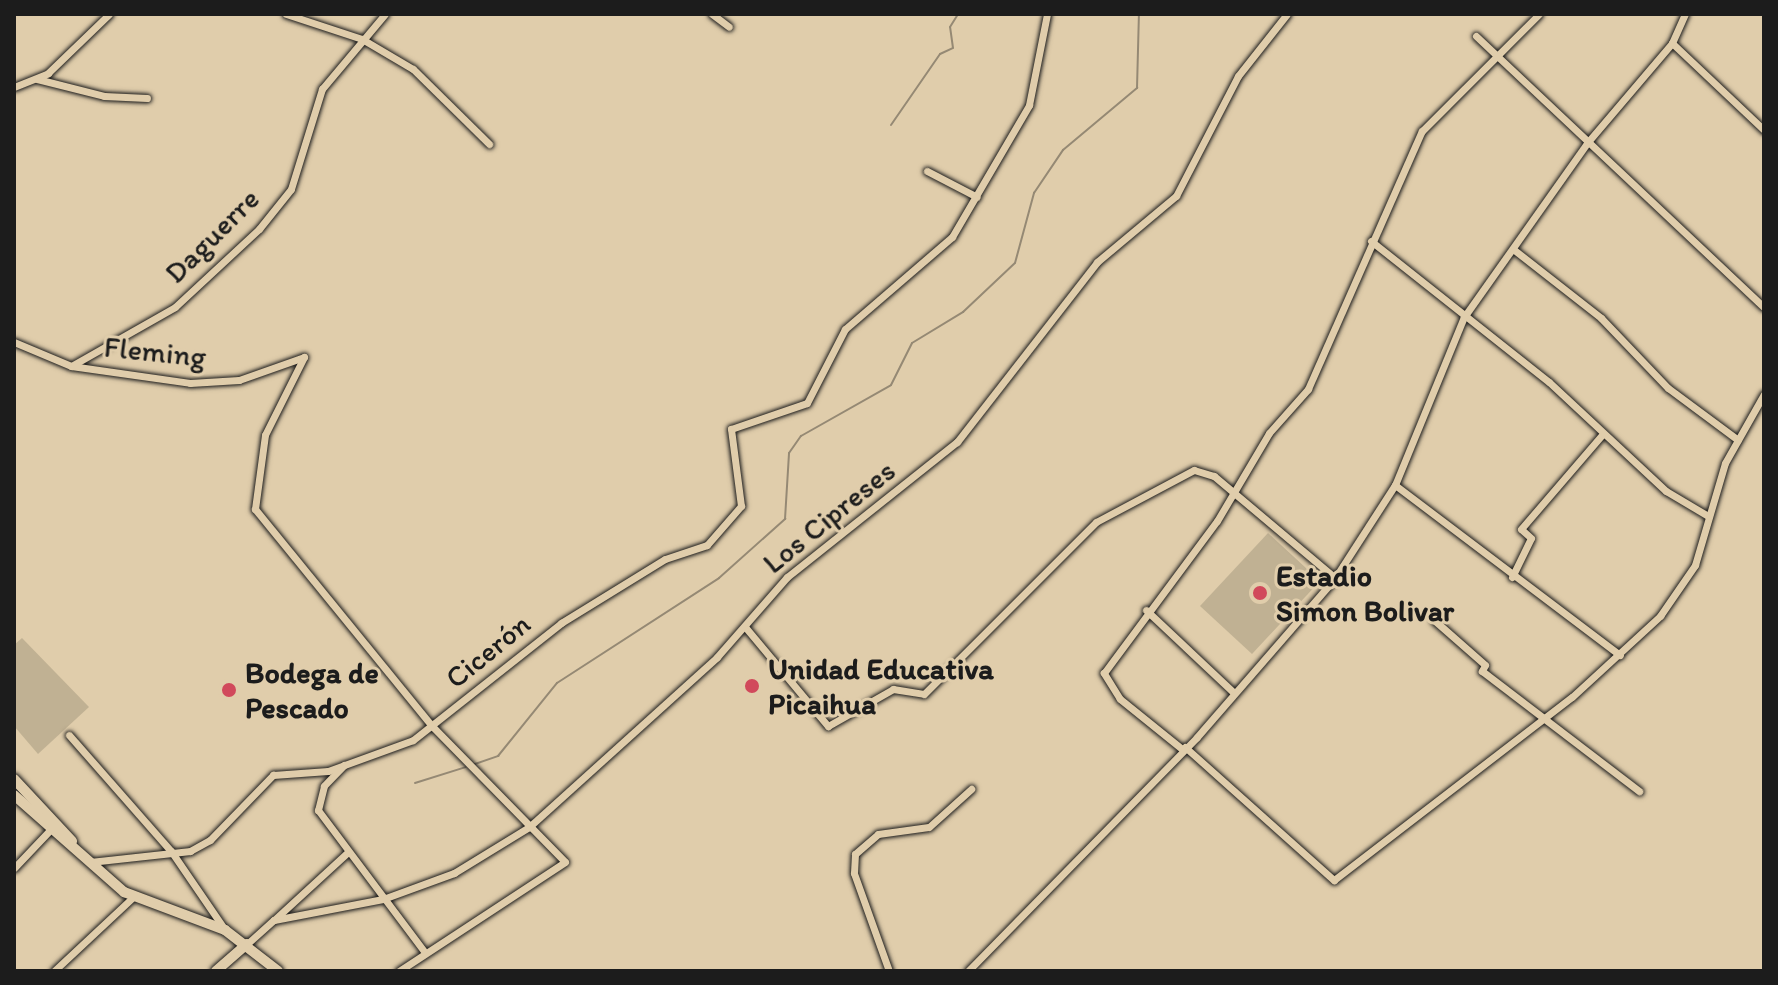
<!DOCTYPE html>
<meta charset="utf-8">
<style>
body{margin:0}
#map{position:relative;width:1778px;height:985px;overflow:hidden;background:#e0cdab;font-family:Itim,sans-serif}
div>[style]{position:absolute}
.green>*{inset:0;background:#c0b193}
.stream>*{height:2px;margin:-1px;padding:0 1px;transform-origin:1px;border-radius:1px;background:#958974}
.roads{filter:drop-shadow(0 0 2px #1c1c1c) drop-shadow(0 0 2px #1c1c1c)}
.minor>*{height:7px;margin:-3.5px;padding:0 3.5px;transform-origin:3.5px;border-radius:3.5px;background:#e0cdab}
.secondary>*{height:10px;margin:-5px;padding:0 5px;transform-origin:5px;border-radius:5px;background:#e0cdab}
.dots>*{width:22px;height:22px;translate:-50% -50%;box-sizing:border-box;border:4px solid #e0cdab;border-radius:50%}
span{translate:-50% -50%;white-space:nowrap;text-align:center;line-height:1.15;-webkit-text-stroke:6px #e0cdab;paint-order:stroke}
.street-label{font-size:30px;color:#1c1c1c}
.poi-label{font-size:30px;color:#1c1c1c;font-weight:700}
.left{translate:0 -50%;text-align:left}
.frame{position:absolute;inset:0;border:16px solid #1c1c1c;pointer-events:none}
</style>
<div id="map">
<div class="green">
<div style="clip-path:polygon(1268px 533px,1320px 581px,1252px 654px,1200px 606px)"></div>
<div style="clip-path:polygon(22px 638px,89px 707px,38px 754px,14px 726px,14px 645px)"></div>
</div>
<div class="stream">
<div style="left:891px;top:125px;width:86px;rotate:-55.4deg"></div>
<div style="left:940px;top:54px;width:14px;rotate:-25deg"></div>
<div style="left:953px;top:48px;width:21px;rotate:-98deg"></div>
<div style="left:950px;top:27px;width:15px;rotate:-58deg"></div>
<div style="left:472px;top:765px;width:28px;rotate:-19deg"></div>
<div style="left:498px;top:756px;width:94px;rotate:-51.1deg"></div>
<div style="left:557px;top:683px;width:193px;rotate:-32.9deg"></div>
<div style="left:719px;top:578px;width:89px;rotate:-41.8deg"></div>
<div style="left:785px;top:519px;width:66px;rotate:-86.5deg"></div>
<div style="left:789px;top:453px;width:21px;rotate:-55deg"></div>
<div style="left:801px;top:436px;width:103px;rotate:-29.5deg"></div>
<div style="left:891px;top:385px;width:47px;rotate:-63.4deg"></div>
<div style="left:912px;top:343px;width:60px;rotate:-31.3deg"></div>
<div style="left:963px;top:312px;width:71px;rotate:-43.3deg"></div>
<div style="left:1015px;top:263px;width:73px;rotate:-74.8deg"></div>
<div style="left:1034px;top:193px;width:52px;rotate:-56deg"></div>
<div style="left:1063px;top:150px;width:97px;rotate:-40deg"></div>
<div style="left:1137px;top:88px;width:74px;rotate:-88.5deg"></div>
<div style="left:415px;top:783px;width:53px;rotate:-17.4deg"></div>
</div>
<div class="roads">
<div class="minor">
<div style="left:286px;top:14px;width:80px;rotate:18.2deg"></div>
<div style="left:362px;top:39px;width:59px;rotate:30.5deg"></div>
<div style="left:413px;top:69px;width:107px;rotate:44.6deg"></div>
<div style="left:712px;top:14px;width:21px;rotate:37deg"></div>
<div style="left:1476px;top:36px;width:395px;rotate:43.3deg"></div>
<div style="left:1672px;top:43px;width:127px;rotate:43.4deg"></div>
<div style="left:37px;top:79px;width:69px;rotate:14.2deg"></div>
<div style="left:104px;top:96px;width:43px;rotate:2.7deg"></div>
<div style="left:14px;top:87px;width:37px;rotate:-22deg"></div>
<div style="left:48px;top:73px;width:85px;rotate:-44deg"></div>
<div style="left:927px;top:171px;width:56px;rotate:27.5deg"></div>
<div style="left:1371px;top:241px;width:227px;rotate:38.4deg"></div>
<div style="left:1549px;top:382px;width:160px;rotate:43deg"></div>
<div style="left:1666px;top:491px;width:49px;rotate:30.8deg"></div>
<div style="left:1513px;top:249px;width:112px;rotate:38.1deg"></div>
<div style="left:1601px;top:318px;width:97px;rotate:46.3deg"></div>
<div style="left:1668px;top:388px;width:87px;rotate:36.6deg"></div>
<div style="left:14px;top:342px;width:62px;rotate:22.8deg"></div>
<div style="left:71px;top:366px;width:120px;rotate:8.1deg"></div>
<div style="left:190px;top:383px;width:49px;rotate:-3.5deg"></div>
<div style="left:239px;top:380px;width:69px;rotate:-19.5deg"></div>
<div style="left:304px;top:357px;width:87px;rotate:116.6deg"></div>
<div style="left:265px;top:435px;width:75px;rotate:97.7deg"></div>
<div style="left:255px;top:509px;width:280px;rotate:50.8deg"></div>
<div style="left:432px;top:726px;width:190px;rotate:45.6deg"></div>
<div style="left:565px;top:862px;width:199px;rotate:146.7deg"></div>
<div style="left:73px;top:365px;width:117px;rotate:-29.6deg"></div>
<div style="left:175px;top:307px;width:115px;rotate:-42.9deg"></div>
<div style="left:259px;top:229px;width:51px;rotate:-51.3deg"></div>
<div style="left:291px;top:189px;width:105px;rotate:-72.8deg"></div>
<div style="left:322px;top:89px;width:98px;rotate:-50deg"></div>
<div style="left:1395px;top:485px;width:282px;rotate:37.1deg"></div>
<div style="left:1512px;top:577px;width:43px;rotate:-64deg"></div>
<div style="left:1531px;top:538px;width:13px;rotate:-138deg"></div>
<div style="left:1521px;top:529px;width:123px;rotate:-49.3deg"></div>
<div style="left:1146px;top:610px;width:121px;rotate:43.3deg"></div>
<div style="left:1434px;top:620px;width:68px;rotate:41.4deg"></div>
<div style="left:1485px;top:665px;width:7px;rotate:117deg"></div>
<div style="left:1482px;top:671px;width:198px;rotate:37.4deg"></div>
<div style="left:746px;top:628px;width:128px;rotate:50.1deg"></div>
<div style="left:828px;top:726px;width:75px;rotate:-29.6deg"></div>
<div style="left:893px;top:689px;width:31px;rotate:9deg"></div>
<div style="left:924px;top:694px;width:243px;rotate:-45deg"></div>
<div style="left:1096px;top:522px;width:111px;rotate:-28deg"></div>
<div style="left:1194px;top:470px;width:21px;rotate:17deg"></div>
<div style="left:1214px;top:476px;width:158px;rotate:40.1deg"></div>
<div style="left:69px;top:735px;width:154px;rotate:48.7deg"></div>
<div style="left:171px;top:851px;width:96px;rotate:55.6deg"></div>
<div style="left:1185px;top:747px;width:200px;rotate:41.8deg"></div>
<div style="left:1334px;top:880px;width:300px;rotate:-37.6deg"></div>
<div style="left:1572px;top:697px;width:120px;rotate:-42.6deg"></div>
<div style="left:1660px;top:616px;width:62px;rotate:-55.5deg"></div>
<div style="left:1695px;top:565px;width:106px;rotate:-73.6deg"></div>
<div style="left:1725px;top:463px;width:79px;rotate:-60.5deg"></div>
<div style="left:1182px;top:749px;width:80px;rotate:-141.1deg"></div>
<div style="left:1120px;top:699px;width:31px;rotate:-122deg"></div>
<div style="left:1104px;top:673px;width:189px;rotate:-53.4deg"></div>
<div style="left:1217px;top:521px;width:102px;rotate:-59.4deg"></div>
<div style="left:1269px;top:433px;width:59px;rotate:-48.4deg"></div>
<div style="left:1308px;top:389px;width:282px;rotate:-66.2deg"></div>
<div style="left:1422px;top:131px;width:165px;rotate:-45deg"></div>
<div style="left:344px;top:765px;width:29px;rotate:134deg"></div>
<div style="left:324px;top:786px;width:25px;rotate:104deg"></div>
<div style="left:318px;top:810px;width:176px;rotate:53.1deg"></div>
<div style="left:90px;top:862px;width:101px;rotate:-6.3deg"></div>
<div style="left:190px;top:851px;width:23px;rotate:-29deg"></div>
<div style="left:210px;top:840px;width:91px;rotate:-45.9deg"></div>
<div style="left:273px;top:775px;width:55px;rotate:-4.2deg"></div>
<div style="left:328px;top:771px;width:90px;rotate:-20deg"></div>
<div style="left:413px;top:740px;width:189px;rotate:-38.3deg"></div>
<div style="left:561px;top:623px;width:122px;rotate:-31.6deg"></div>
<div style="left:665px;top:559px;width:44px;rotate:-18.4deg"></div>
<div style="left:707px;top:545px;width:52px;rotate:-48.9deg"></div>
<div style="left:741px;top:506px;width:78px;rotate:-97.4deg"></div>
<div style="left:731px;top:429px;width:80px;rotate:-18.9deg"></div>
<div style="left:807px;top:403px;width:83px;rotate:-62.8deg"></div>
<div style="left:845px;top:329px;width:141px;rotate:-40.7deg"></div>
<div style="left:952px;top:237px;width:153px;rotate:-59.7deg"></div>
<div style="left:1029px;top:105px;width:93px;rotate:-78.8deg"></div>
<div style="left:14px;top:868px;width:52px;rotate:-46.5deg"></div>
<div style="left:274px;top:920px;width:100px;rotate:-42.6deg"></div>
<div style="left:247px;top:944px;width:36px;rotate:-42deg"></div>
<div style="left:274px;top:920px;width:111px;rotate:-10.9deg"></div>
<div style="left:383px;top:899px;width:76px;rotate:-20.1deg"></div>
<div style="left:454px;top:873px;width:88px;rotate:-31.5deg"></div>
<div style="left:529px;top:827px;width:253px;rotate:-42.1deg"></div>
<div style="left:717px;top:657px;width:106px;rotate:-48.8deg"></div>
<div style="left:787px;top:577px;width:217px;rotate:-38.5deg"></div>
<div style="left:957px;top:442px;width:228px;rotate:-52.1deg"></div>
<div style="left:1097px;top:262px;width:103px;rotate:-39.9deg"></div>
<div style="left:1176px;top:196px;width:135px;rotate:-62.7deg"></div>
<div style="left:1238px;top:76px;width:79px;rotate:-51.7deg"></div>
<div style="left:54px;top:971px;width:108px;rotate:-43.1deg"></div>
<div style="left:889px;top:971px;width:104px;rotate:-109.7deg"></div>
<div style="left:854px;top:873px;width:19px;rotate:-87deg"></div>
<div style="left:855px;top:854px;width:30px;rotate:-41deg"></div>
<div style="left:878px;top:834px;width:51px;rotate:-7.8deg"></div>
<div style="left:929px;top:827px;width:57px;rotate:-42.1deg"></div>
<div style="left:968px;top:971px;width:327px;rotate:-45.6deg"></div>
<div style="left:1197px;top:737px;width:211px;rotate:-49deg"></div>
<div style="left:1335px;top:578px;width:111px;rotate:-57.2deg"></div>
<div style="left:1395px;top:485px;width:182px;rotate:-67.7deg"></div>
<div style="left:1464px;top:317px;width:213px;rotate:-54.7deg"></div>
<div style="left:1587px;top:143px;width:131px;rotate:-49.6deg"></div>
<div style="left:1672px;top:43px;width:32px;rotate:-66deg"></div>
</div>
<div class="secondary">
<div style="left:14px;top:779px;width:85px;rotate:46.9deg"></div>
<div style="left:14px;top:795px;width:147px;rotate:41.4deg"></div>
<div style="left:124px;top:892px;width:108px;rotate:20.6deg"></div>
<div style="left:225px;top:930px;width:67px;rotate:37.7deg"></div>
<div style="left:216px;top:971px;width:41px;rotate:-41.1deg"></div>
</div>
</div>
<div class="dots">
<div style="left:1260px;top:593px;background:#d1495b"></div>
<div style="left:752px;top:686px;background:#d1495b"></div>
<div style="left:229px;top:690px;background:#d1495b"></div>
</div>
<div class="street-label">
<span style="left:212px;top:236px;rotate:-45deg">Daguerre</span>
<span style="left:155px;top:352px;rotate:6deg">Fleming</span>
<span style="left:829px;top:517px;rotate:-39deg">Los Cipreses</span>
<span style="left:488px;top:651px;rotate:-39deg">Cicerón</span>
</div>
<div class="poi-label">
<span class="left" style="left:1276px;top:593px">Estadio<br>Simon Bolivar</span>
<span class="left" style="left:768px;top:686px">Unidad Educativa<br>Picaihua</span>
<span class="left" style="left:245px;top:690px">Bodega de<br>Pescado</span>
</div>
<div class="frame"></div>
</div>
